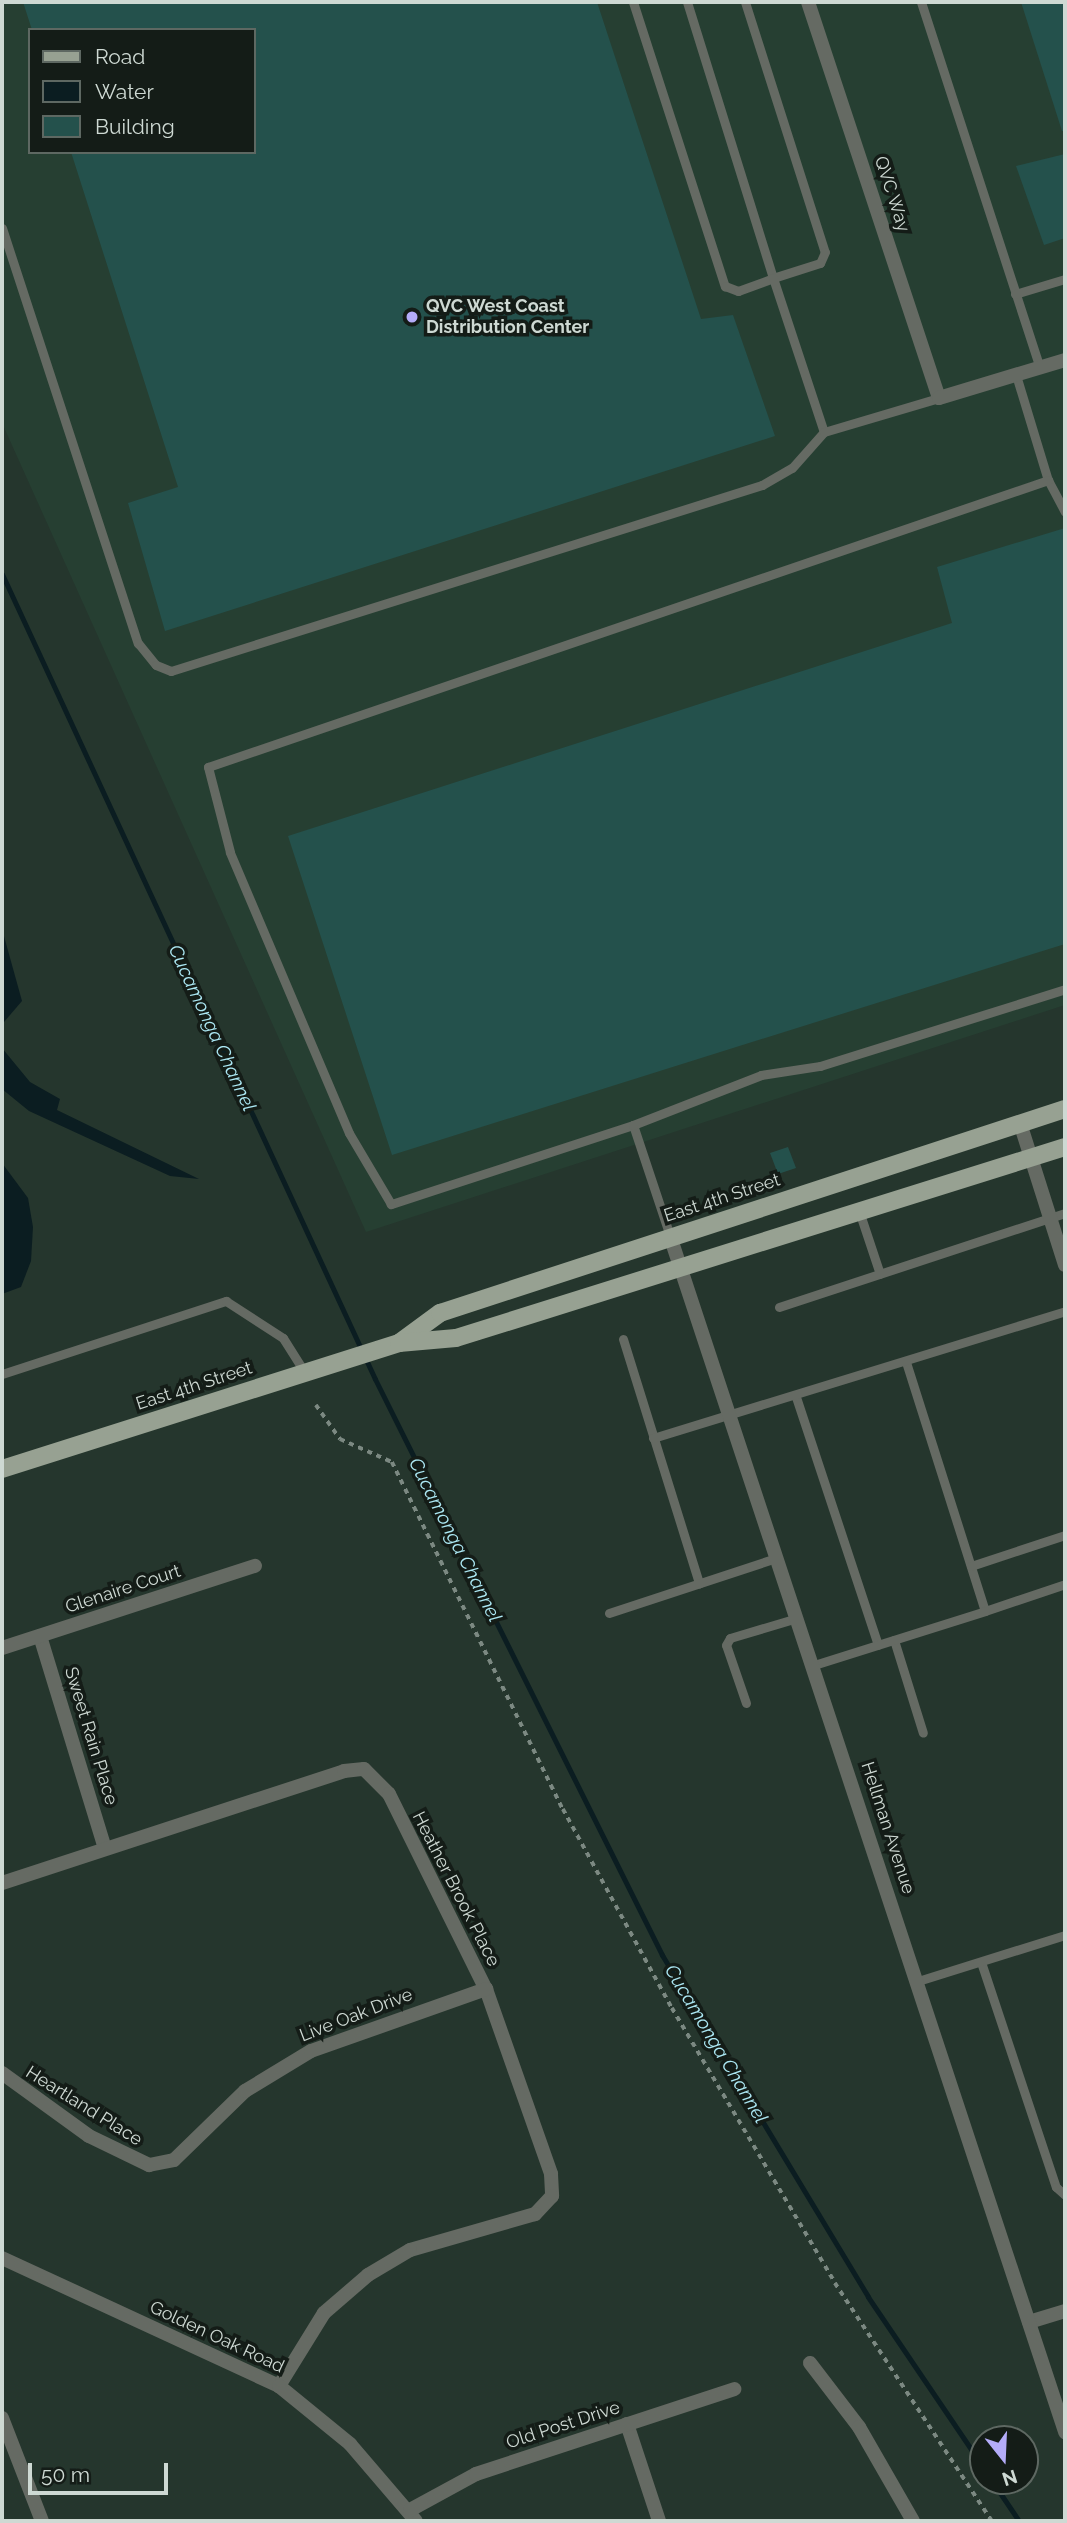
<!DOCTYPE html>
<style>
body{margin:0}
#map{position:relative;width:1067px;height:2523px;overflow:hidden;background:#25362d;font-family:Raleway,sans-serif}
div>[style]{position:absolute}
.built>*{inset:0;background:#263f32}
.water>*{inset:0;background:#0b1d21}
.stream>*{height:5px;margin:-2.5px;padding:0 2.5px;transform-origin:2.5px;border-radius:2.5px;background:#0b1d21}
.building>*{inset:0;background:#24514c}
.path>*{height:3.5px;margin-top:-1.75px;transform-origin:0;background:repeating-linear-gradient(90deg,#7c8982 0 5px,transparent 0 10px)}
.service>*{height:9px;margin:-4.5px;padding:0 4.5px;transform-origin:4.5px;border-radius:4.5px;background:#656a63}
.minor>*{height:14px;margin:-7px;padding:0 7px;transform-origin:7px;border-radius:7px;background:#656a63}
.tertiary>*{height:14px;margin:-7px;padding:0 7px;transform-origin:7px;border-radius:7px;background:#656a63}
.primary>*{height:18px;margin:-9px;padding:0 9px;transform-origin:9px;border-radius:9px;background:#97a192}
.dots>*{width:19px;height:19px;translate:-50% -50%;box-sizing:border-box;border:4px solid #141c17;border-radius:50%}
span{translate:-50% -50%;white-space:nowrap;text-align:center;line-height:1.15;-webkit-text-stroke:7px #141c17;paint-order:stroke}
.street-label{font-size:18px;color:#ced9d3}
.poi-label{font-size:18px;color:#ced9d3;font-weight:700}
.left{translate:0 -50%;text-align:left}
.water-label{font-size:19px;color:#ace8f4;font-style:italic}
.frame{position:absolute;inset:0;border:4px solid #ced9d3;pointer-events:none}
.legend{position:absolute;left:28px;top:28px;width:228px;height:126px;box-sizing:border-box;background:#141c17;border:2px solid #5e6862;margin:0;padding:9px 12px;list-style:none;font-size:21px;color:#ced9d3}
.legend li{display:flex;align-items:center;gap:14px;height:35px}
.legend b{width:35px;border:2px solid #5e6862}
.north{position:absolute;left:969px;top:2425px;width:70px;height:70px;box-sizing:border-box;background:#141c17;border:2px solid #5e6862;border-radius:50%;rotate:162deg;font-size:19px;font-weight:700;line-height:28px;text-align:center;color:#ced9d3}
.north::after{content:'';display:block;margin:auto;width:24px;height:32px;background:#b4acf9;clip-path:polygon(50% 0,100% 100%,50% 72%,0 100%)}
.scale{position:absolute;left:28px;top:2463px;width:140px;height:32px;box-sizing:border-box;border:4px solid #ced9d3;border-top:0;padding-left:9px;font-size:21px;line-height:24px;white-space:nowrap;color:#ced9d3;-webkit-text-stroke:5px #141c17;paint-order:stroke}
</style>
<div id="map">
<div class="built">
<div style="clip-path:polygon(evenodd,2px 2px,1065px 2px,1065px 1005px,366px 1232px,2px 423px,2px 2px,30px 30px,254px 30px,254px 152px,30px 152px,30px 30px)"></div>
</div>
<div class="water">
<div style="clip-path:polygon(2px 929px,22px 1001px,4px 1022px,2px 1022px)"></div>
<div style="clip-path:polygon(2px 1048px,30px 1082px,60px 1099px,57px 1110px,199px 1179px,170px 1176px,29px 1111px,2px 1089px)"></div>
<div style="clip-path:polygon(2px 1163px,28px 1198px,33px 1227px,31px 1261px,21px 1287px,2px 1294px)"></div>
</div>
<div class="stream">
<div style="left:2px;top:574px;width:887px;rotate:65.14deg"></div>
<div style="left:375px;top:1379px;width:644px;rotate:63.51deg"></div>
<div style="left:662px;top:1955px;width:399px;rotate:58.9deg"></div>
<div style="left:868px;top:2297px;width:205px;rotate:55.9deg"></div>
<div style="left:992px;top:2481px;width:48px;rotate:56deg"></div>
</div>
<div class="building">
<div style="clip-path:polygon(23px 2px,597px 2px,701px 319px,733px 315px,775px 436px,165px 631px,128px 503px,178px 487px,71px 152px,254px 152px,254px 30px,32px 30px)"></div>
<div style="clip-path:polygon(1021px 2px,1065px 2px,1065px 131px,1062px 131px)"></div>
<div style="clip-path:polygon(1065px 154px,1065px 238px,1044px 245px,1016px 166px)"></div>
<div style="clip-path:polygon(1065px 528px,1065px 944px,392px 1155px,288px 836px,952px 623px,937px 567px)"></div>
<div style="clip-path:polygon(788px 1147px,796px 1168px,778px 1174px,770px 1153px)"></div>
</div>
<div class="path">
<div style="left:316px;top:1405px;width:42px;rotate:54.8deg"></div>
<div style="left:340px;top:1439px;width:57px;rotate:23.9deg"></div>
<div style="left:392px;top:1462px;width:387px;rotate:63.8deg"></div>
<div style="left:563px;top:1809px;width:227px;rotate:61.3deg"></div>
<div style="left:672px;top:2008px;width:320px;rotate:59.3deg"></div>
<div style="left:835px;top:2283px;width:285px;rotate:56.6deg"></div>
</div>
<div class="service">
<div style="left:633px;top:2px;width:299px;rotate:72.1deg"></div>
<div style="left:725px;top:286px;width:14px;rotate:21deg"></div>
<div style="left:738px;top:291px;width:37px;rotate:-20deg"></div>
<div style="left:773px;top:278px;width:289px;rotate:-107.3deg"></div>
<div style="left:745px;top:2px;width:262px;rotate:72.3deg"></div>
<div style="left:825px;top:252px;width:12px;rotate:114deg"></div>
<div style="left:820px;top:263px;width:49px;rotate:162.3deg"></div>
<div style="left:773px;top:278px;width:162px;rotate:71.7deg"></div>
<div style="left:921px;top:2px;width:385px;rotate:72deg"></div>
<div style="left:2px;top:228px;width:437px;rotate:71.9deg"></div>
<div style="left:138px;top:643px;width:28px;rotate:51deg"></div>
<div style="left:156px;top:665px;width:16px;rotate:22deg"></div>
<div style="left:171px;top:671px;width:620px;rotate:-17.47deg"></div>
<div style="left:762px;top:485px;width:34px;rotate:-30deg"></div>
<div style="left:792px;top:468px;width:48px;rotate:-48.4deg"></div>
<div style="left:824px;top:432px;width:120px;rotate:-16.5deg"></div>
<div style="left:1015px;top:294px;width:52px;rotate:-16.7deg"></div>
<div style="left:1016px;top:375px;width:110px;rotate:73.1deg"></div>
<div style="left:1048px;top:480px;width:36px;rotate:62deg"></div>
<div style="left:633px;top:1125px;width:255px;rotate:161.9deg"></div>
<div style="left:391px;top:1204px;width:82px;rotate:-120.6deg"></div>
<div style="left:349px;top:1133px;width:305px;rotate:-113deg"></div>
<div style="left:230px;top:852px;width:88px;rotate:-104.5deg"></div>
<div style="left:208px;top:767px;width:888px;rotate:-18.86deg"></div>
<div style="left:859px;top:1211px;width:66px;rotate:71.6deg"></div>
<div style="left:670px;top:1236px;width:117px;rotate:-108.4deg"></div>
<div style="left:633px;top:1125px;width:137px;rotate:-21.3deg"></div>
<div style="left:761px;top:1075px;width:60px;rotate:-8.7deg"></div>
<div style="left:820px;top:1066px;width:257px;rotate:-17.4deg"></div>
<div style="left:779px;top:1307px;width:301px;rotate:-18.2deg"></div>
<div style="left:623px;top:1339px;width:256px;rotate:72.7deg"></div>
<div style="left:906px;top:1362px;width:261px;rotate:72.4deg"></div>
<div style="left:985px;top:1611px;width:84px;rotate:-18.6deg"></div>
<div style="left:2px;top:1374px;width:236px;rotate:-18.1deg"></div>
<div style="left:226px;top:1301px;width:68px;rotate:33deg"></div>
<div style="left:283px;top:1338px;width:41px;rotate:57.8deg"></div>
<div style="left:796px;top:1397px;width:261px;rotate:71.7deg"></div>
<div style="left:653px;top:1438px;width:431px;rotate:-17.1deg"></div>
<div style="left:971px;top:1566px;width:99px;rotate:-18.3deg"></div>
<div style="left:609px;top:1613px;width:176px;rotate:-18.2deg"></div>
<div style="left:894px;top:1640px;width:97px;rotate:72.7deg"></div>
<div style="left:814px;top:1665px;width:179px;rotate:-17.5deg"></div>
<div style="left:746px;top:1703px;width:61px;rotate:-109deg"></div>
<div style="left:726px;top:1645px;width:8px;rotate:-60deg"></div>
<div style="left:730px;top:1638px;width:70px;rotate:-16.6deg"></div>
<div style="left:981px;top:1962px;width:237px;rotate:71.6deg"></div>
<div style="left:1056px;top:2187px;width:12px;rotate:42deg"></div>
<div style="left:918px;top:1981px;width:154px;rotate:-17.4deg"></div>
</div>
<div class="minor">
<div style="left:1020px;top:1123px;width:149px;rotate:72.4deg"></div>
<div style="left:40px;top:1636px;width:222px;rotate:73deg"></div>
<div style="left:2px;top:1648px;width:266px;rotate:-18deg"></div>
<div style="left:2px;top:1883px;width:360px;rotate:-18.1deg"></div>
<div style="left:344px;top:1771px;width:20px;rotate:-6deg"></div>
<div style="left:364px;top:1769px;width:35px;rotate:45deg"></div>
<div style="left:389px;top:1794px;width:218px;rotate:63.6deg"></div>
<div style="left:486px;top:1989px;width:196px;rotate:70.6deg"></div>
<div style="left:551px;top:2174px;width:22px;rotate:87deg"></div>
<div style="left:552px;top:2196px;width:25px;rotate:133deg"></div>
<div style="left:535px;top:2214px;width:130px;rotate:163.9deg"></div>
<div style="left:410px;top:2250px;width:49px;rotate:149.2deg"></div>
<div style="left:368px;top:2275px;width:58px;rotate:139.2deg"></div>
<div style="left:324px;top:2313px;width:86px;rotate:121.7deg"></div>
<div style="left:2px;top:2073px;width:107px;rotate:35.9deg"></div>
<div style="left:89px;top:2136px;width:67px;rotate:25.8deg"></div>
<div style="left:149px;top:2165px;width:25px;rotate:-11deg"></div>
<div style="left:174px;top:2160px;width:99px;rotate:-44.2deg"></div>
<div style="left:245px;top:2091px;width:77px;rotate:-31.2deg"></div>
<div style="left:311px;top:2051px;width:186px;rotate:-19.5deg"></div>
<div style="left:2px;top:2258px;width:305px;rotate:24.8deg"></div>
<div style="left:279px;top:2386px;width:92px;rotate:39.2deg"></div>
<div style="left:350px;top:2444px;width:101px;rotate:49.4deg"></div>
<div style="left:1029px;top:2322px;width:38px;rotate:-17deg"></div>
<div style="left:810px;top:2363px;width:81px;rotate:52.6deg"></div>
<div style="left:859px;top:2427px;width:108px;rotate:60.1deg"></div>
<div style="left:2px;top:2418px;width:110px;rotate:68.8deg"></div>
<div style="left:627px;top:2424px;width:102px;rotate:71.7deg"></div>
<div style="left:410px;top:2510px;width:75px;rotate:-28.6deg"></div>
<div style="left:476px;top:2474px;width:272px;rotate:-18.2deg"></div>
</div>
<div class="tertiary">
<div style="left:808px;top:2px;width:417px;rotate:71.7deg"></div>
<div style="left:939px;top:398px;width:132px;rotate:-16.8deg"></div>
<div style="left:670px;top:1236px;width:1260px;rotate:71.72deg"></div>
</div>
<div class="primary">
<div style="left:399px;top:1343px;width:51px;rotate:-36.2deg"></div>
<div style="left:440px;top:1313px;width:657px;rotate:-18.08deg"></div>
<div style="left:2px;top:1469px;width:417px;rotate:-17.6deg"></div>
<div style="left:399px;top:1343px;width:57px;rotate:-5deg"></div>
<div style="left:456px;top:1338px;width:638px;rotate:-17.41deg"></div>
</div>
<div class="dots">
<div style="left:412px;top:317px;background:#b4acf9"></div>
</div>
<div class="street-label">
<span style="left:892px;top:194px;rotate:72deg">QVC Way</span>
<span style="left:722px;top:1198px;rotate:-18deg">East 4th Street</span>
<span style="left:194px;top:1386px;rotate:-18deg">East 4th Street</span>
<span style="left:123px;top:1589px;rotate:-18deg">Glenaire Court</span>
<span style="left:91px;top:1736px;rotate:73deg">Sweet Rain Place</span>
<span style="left:888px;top:1828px;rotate:72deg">Hellman Avenue</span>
<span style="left:456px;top:1889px;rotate:63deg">Heather Brook Place</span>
<span style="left:356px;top:2015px;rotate:-21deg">Live Oak Drive</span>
<span style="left:84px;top:2106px;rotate:32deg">Heartland Place</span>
<span style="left:217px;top:2337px;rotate:25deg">Golden Oak Road</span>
<span style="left:563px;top:2425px;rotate:-18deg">Old Post Drive</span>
</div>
<div class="poi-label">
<span class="left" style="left:426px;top:317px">QVC West Coast<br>Distribution Center</span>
</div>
<div class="water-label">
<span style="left:212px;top:1028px;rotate:65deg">Cucamonga Channel</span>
<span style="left:455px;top:1540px;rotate:63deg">Cucamonga Channel</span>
<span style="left:716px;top:2044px;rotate:59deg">Cucamonga Channel</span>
</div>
<div class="frame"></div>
<ul class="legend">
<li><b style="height:9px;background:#97a192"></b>Road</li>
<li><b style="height:19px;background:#0b1d21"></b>Water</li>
<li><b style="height:19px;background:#24514c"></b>Building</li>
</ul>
<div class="north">N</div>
<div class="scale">50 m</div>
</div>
